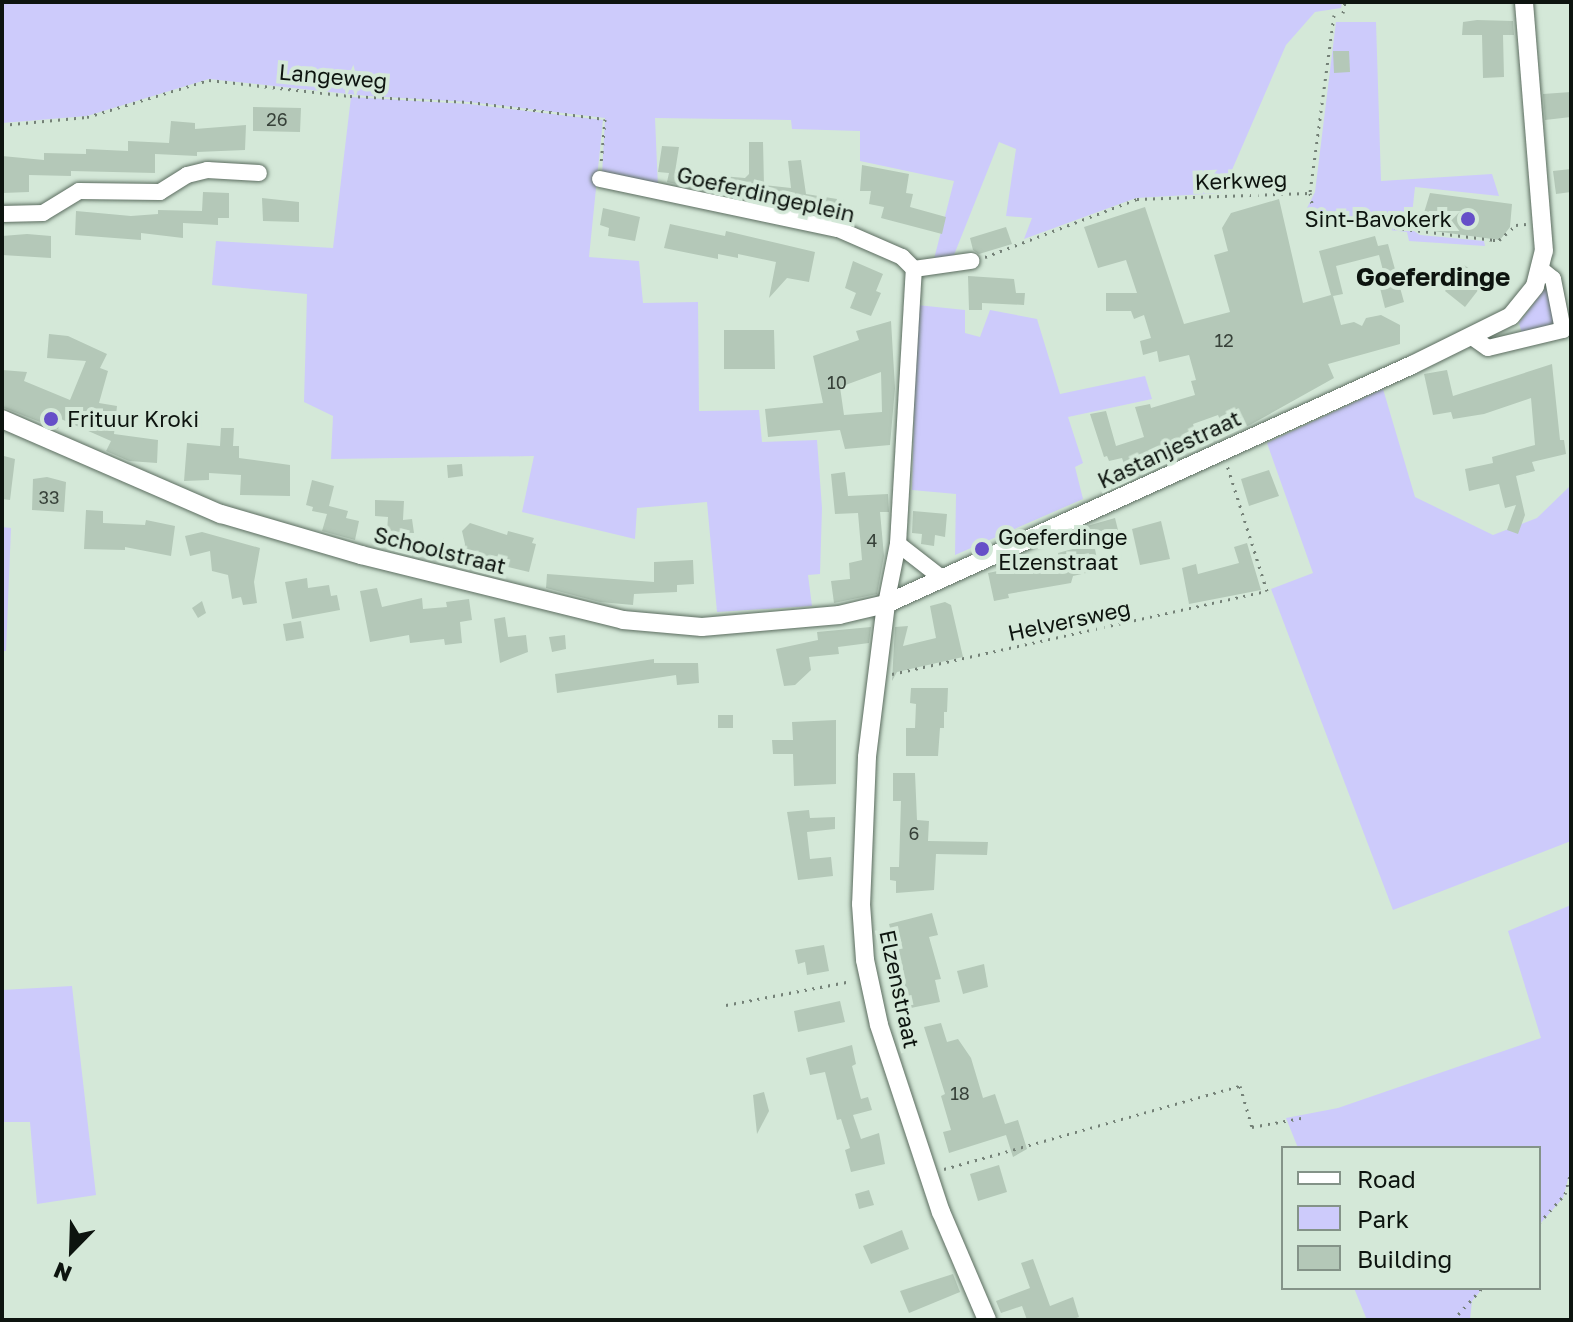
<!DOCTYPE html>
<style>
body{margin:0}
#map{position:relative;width:1573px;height:1322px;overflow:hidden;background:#d4e8d8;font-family:"Golos Text",sans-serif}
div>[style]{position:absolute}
.green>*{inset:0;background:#cdcbfb}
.building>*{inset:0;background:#b4c8b8}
.path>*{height:3px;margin-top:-1.5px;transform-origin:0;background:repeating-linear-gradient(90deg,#748177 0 2px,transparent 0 8px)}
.roads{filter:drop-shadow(0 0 2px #5b6c5f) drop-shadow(0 0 2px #5b6c5f)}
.minor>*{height:16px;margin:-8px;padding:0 8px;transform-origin:8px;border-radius:8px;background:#fff}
.tertiary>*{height:18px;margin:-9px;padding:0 9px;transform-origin:9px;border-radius:9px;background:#fff}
.dots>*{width:22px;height:22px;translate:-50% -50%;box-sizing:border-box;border:4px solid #d4e8d8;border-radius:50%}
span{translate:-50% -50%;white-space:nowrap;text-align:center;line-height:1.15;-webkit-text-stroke:8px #d4e8d8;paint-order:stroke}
.number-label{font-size:18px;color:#374139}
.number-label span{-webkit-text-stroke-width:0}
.street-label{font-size:22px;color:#0d140f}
.poi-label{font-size:22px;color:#0d140f}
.right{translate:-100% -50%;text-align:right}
.left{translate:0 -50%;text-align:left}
.quarter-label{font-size:26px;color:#0d140f;font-weight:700}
.frame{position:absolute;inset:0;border:4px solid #0d140f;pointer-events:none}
.legend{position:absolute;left:1281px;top:1146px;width:260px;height:144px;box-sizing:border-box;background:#d4e8d8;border:2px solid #849388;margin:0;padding:10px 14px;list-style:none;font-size:24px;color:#0d140f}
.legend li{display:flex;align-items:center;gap:16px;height:40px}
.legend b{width:40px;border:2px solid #849388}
.north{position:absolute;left:32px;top:1210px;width:80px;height:80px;-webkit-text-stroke:6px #d4e8d8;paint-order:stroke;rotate:203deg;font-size:22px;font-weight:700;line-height:32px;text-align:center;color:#0d140f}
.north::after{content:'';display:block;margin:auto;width:28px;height:36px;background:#0d140f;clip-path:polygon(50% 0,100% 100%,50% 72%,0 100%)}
</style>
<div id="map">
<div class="green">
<div style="clip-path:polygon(2px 2px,1342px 2px,1341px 8px,1315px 12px,1286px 45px,1222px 193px,1136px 198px,1024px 239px,1032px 218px,1006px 216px,1016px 149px,999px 142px,952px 260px,933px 263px,954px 181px,860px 161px,860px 131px,792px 129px,791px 120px,655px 118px,658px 188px,602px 175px,605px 118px,469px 102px,367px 96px,209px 79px,87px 116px,2px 123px)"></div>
<div style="clip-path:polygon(1336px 22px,1376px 22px,1381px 181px,1492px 174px,1499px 196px,1415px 187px,1411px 224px,1414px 231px,1420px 235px,1484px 241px,1485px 246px,1409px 241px,1407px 232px,1306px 221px,1307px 208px,1315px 192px)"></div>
<div style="clip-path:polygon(351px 97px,469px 104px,603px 120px,589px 257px,639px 261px,643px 303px,698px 302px,699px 411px,759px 410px,762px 442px,817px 440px,822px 508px,820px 574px,808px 575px,812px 606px,717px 612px,707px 502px,637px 508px,635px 539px,522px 512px,534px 456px,331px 459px,333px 416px,304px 402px,307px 294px,212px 285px,216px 241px,333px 248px)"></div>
<div style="clip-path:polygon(1547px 286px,1558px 324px,1522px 334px,1519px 323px)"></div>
<div style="clip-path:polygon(917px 305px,965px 310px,965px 333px,980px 337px,990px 310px,1037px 319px,1060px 394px,1145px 376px,1152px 399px,1068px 417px,1083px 463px,1075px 467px,1083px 499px,955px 555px,956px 494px,912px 490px)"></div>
<div style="clip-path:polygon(1383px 389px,1415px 497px,1493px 535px,1537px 518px,1571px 485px,1571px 841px,1393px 910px,1271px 589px,1313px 573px,1267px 443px)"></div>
<div style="clip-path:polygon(2px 527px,11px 528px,6px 651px,2px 651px)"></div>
<div style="clip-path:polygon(1571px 905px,1571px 1168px,1563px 1198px,1539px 1225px,1539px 1148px,1298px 1148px,1286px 1118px,1338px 1108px,1541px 1038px,1508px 931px)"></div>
<div style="clip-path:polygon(72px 986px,96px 1195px,37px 1204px,30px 1122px,2px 1122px,2px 990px)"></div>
<div style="clip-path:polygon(1354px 1288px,1483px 1288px,1472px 1301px,1470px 1320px,1367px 1320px)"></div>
</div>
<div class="building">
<div style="clip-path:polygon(1477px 20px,1513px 21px,1514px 35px,1503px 35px,1504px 77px,1483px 78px,1482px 35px,1462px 35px,1463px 22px)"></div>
<div style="clip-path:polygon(1333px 51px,1349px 51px,1350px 72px,1334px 73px)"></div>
<div style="clip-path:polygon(1571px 92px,1571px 117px,1545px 120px,1543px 94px)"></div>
<div style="clip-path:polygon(253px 107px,301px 108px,300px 132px,253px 131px)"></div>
<div style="clip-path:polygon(171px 121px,195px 123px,195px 129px,246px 125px,245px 150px,197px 152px,197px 156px,155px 154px,155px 173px,71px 171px,71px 176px,29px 175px,29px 192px,2px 193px,2px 156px,44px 160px,44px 153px,86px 154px,86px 149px,128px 151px,128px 141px,169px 143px)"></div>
<div style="clip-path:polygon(749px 142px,763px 142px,764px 185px,791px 188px,788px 161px,801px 160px,806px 194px,837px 199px,834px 217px,667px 182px,669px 173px,658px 172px,662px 146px,679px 147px,675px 172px,745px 178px,749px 174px)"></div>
<div style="clip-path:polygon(862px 165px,909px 174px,906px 193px,913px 194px,910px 207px,946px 217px,942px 234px,881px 218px,884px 207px,869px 204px,871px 191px,860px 191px)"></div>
<div style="clip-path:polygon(1571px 169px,1571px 192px,1556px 194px,1553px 171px)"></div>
<div style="clip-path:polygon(203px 192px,229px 193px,229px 218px,218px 218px,218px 225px,183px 223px,183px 238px,141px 233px,141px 240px,75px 235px,76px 211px,131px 216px,158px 214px,158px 210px,202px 211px)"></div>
<div style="clip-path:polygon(1430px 193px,1512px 204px,1510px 227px,1500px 240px,1426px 230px,1427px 221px,1423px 216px)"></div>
<div style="clip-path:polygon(262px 198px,299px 202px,299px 222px,263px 221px)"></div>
<div style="clip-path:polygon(1279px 199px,1303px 303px,1331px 295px,1319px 251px,1375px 236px,1378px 246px,1388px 244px,1404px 302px,1385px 308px,1380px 288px,1387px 286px,1379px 255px,1336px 266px,1343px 294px,1333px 296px,1341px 325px,1354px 322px,1362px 326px,1366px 318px,1381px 315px,1400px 325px,1400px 344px,1328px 364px,1334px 378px,1250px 425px,1226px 434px,1218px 415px,1193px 424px,1195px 430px,1190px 435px,1166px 444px,1171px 461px,1129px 479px,1122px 458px,1109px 461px,1107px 456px,1104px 457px,1090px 414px,1106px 411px,1116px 446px,1144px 437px,1135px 407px,1150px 404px,1151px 408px,1195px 395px,1191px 381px,1196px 380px,1189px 355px,1159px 362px,1157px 351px,1143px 355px,1140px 341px,1151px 338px,1144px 315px,1134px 319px,1131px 311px,1106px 311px,1106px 293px,1137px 293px,1126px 260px,1098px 268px,1084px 227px,1145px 207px,1184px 324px,1230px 312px,1214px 255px,1228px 251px,1222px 228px,1231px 213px)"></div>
<div style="clip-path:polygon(603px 208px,640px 217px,635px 241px,608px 236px,609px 228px,600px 225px)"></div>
<div style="clip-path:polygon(670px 224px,725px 236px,726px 231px,815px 252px,809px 282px,787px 278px,769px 298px,776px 262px,738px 254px,738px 258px,718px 254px,718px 259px,664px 248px)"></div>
<div style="clip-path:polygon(1006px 227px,1012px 244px,979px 254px,973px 250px,970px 238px)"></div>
<div style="clip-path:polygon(27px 234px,51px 236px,51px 258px,2px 255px,2px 236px)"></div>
<div style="clip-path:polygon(853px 261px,883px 274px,876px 291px,881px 293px,871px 316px,850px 308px,856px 293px,845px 288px)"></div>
<div style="clip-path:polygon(1464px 265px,1486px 280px,1465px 307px,1445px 291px)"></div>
<div style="clip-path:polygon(968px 276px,1014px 279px,1016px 293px,1025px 293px,1024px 305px,982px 303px,982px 310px,969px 310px)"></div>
<div style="clip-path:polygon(evenodd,891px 321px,895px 388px,890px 445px,845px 449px,840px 430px,768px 437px,765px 409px,823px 403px,813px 356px,859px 340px,856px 331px,891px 321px,881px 372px,882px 412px,844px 415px,840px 387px,881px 372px)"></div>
<div style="clip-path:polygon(724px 330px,774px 330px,775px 369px,724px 369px)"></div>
<div style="clip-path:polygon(49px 334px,68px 336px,107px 354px,100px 368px,108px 371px,99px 403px,117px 406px,114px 434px,158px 440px,157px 463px,129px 461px,106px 451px,111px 441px,61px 419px,58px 429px,2px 407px,2px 370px,27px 372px,24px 381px,70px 400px,86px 361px,47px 358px)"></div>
<div style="clip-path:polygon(1552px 364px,1560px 440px,1564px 440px,1566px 454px,1532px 462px,1535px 471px,1516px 476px,1525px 515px,1518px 534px,1507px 530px,1516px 505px,1505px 508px,1499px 484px,1469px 491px,1465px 469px,1493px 463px,1492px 457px,1535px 445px,1531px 398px,1484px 414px,1453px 419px,1451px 412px,1433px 415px,1424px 374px,1447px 370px,1453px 396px)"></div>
<div style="clip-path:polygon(221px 428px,234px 428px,233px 446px,239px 446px,239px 458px,290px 465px,290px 496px,240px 495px,241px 475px,209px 473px,209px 480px,184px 481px,187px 443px,220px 446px)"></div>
<div style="clip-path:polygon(4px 456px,15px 459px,10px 500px,2px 499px)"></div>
<div style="clip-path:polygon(462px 464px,463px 476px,448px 478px,447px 465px)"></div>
<div style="clip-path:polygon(1269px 470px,1279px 496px,1249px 506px,1241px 479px)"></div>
<div style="clip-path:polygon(845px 472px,848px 496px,888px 494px,889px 512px,880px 512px,884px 556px,877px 594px,834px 603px,831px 581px,850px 579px,849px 563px,862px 560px,858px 513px,835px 514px,831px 474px)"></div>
<div style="clip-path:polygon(47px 477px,66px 482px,64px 512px,32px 510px,33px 479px)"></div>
<div style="clip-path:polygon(312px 480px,334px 486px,329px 506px,348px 511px,346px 518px,359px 521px,355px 540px,322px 531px,327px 514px,312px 511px,313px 507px,306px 505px)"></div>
<div style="clip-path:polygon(375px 500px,404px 501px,403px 520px,412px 519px,414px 533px,387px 532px,388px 517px,375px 516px)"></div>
<div style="clip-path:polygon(86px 510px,103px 511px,103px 523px,145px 525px,146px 520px,175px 526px,171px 556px,125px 547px,125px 550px,84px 549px)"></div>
<div style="clip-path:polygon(913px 511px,947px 514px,945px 537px,935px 535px,934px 546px,921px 544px,922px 534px,912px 533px)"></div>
<div style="clip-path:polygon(1115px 518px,1121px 542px,1095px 549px,1099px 570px,1073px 576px,1071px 583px,1008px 594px,1009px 598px,994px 601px,988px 573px,1059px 558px,1058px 553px,1091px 544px,1087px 526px)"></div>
<div style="clip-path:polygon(1161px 521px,1170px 559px,1140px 565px,1132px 529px)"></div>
<div style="clip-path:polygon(470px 523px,507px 535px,508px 531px,534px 538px,532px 543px,536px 544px,529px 572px,463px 556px,465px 544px,462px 531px)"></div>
<div style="clip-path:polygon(202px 532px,260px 548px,254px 582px,257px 603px,243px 605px,241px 597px,232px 599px,228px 575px,212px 571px,210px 551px,190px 556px,185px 536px)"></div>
<div style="clip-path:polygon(1247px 543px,1261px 590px,1189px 604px,1182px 568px,1196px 564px,1198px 574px,1239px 563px,1234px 547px)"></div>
<div style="clip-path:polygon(693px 560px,694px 584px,677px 585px,677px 592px,634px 594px,633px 605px,600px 602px,546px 588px,547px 574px,654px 582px,654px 562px)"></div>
<div style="clip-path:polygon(307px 578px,308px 588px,329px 585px,331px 596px,337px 595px,340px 610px,292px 619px,285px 582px)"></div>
<div style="clip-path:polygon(377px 588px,382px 607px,422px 598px,423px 609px,447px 607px,446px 602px,469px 599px,472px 620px,460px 622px,462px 643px,445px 645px,444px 639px,410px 643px,409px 635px,370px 642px,360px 591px)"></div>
<div style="clip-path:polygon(202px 601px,206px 613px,198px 618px,192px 608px)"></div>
<div style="clip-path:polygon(945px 602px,951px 605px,963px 657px,897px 672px,892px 681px,895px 627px,908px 626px,903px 646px,936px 638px,930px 606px)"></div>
<div style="clip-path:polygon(505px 617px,508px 637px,526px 635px,528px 652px,500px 663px,494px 619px)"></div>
<div style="clip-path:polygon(301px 621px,304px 638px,286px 641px,283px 624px)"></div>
<div style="clip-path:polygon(871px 627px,869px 643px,838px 647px,839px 654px,809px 657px,811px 670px,795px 685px,784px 686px,776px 649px,818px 640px,817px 632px)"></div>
<div style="clip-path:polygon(565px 635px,566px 649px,552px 652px,549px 637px)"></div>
<div style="clip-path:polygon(654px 659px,654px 663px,698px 663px,699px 683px,677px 685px,676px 675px,557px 693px,555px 674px)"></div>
<div style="clip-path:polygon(911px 688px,948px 688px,947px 712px,944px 712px,944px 728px,940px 728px,938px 756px,906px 756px,906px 728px,915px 728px,916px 704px,910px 703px)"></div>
<div style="clip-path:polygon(718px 715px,733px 715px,733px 728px,718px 728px)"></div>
<div style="clip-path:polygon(836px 720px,836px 784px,794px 786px,793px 754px,773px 754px,772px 740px,793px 740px,792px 722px)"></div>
<div style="clip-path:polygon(893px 773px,915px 773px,917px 820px,929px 821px,928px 841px,988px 842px,987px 855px,936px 854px,934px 890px,896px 893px,896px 881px,890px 880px,890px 867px,899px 867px,901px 801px,893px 801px)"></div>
<div style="clip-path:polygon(809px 810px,810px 818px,835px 817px,835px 829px,807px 832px,810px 859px,831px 857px,833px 876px,798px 880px,787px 812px)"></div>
<div style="clip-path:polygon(932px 913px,938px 935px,929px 937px,941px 979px,935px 980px,940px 1002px,906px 1009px,893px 968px,900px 966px,889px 924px)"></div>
<div style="clip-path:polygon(824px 945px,829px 971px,807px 975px,805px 962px,798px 964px,795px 950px)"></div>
<div style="clip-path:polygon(984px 964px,988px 987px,963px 994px,957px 971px)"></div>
<div style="clip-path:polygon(840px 1001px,845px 1022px,798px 1032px,794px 1011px)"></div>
<div style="clip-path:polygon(941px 1023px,947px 1042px,958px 1039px,971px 1058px,983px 1098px,995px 1094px,1005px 1124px,1018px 1120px,1027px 1149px,1013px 1157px,1006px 1135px,949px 1153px,943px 1132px,951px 1130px,941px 1096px,945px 1094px,924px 1027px)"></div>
<div style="clip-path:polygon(852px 1045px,856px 1064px,852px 1066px,861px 1099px,868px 1097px,872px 1110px,853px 1115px,861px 1139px,879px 1133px,885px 1164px,851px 1172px,845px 1150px,850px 1148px,841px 1119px,837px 1120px,825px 1072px,810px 1075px,806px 1058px)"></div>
<div style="clip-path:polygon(764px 1092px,769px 1111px,757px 1134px,753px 1095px)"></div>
<div style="clip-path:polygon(999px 1165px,1007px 1192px,978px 1201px,970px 1174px)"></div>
<div style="clip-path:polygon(869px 1190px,874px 1205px,859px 1209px,855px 1194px)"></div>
<div style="clip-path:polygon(902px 1230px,909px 1249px,871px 1264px,863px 1246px)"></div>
<div style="clip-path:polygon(1033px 1259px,1050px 1306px,1073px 1297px,1079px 1317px,1071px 1320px,1027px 1320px,1022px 1306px,1001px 1313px,996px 1301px,1030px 1288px,1021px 1263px)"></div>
<div style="clip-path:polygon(953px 1274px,960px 1292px,909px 1313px,900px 1291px)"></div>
</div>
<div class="path">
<div style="left:1343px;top:13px;width:11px;rotate:-80deg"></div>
<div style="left:1334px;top:15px;width:180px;rotate:97.7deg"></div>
<div style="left:1310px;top:193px;width:25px;rotate:79deg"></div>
<div style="left:1315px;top:218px;width:179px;rotate:7deg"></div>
<div style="left:1493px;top:240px;width:6px"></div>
<div style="left:1499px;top:240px;width:23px;rotate:-41deg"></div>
<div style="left:1516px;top:225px;width:10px;rotate:-6deg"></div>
<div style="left:2px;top:125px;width:85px;rotate:-5.4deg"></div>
<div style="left:87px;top:117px;width:127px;rotate:-16.9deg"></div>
<div style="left:209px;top:80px;width:142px;rotate:6.5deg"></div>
<div style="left:350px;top:96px;width:120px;rotate:2.9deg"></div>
<div style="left:470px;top:102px;width:136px;rotate:7.2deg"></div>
<div style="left:605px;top:119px;width:45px;rotate:95.1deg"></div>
<div style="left:985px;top:257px;width:163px;rotate:-20.9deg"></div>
<div style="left:1137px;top:199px;width:173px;rotate:-2deg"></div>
<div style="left:892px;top:674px;width:384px;rotate:-12.5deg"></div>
<div style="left:1267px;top:591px;width:132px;rotate:-107.6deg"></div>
<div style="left:726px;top:1005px;width:128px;rotate:-10.8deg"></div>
<div style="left:944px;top:1169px;width:307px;rotate:-15.7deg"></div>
<div style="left:1240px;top:1086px;width:43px;rotate:73.7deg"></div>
<div style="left:1252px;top:1127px;width:50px;rotate:-10.4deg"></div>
<div style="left:1539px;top:1223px;width:39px;rotate:-48deg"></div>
<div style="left:1565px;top:1194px;width:23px;rotate:-75deg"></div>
<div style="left:1453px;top:1320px;width:43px;rotate:-47.8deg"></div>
</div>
<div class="roads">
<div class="minor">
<div style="left:600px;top:179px;width:243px;rotate:11.9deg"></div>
<div style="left:838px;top:229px;width:70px;rotate:23.6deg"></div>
<div style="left:902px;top:257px;width:17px;rotate:45deg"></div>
<div style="left:914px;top:269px;width:58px;rotate:-8deg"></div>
<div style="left:2px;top:214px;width:41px;rotate:-1.4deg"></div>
<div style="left:43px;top:213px;width:42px;rotate:-31.4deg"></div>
<div style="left:79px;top:191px;width:81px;rotate:0.7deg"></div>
<div style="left:160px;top:192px;width:32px;rotate:-32deg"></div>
<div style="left:187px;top:175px;width:21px;rotate:-14deg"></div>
<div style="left:207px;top:170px;width:52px;rotate:3.3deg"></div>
<div style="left:1472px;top:337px;width:19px;rotate:35deg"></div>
<div style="left:1488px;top:348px;width:77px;rotate:-13.5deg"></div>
<div style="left:1563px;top:330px;width:52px;rotate:-101.1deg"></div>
<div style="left:1553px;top:279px;width:14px;rotate:-141deg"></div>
<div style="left:898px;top:544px;width:57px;rotate:37.9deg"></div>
<div style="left:886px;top:604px;width:61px;rotate:-78.7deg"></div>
<div style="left:898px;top:544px;width:275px;rotate:-86.7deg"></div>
</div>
<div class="tertiary">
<div style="left:2px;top:419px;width:239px;rotate:23.5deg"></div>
<div style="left:221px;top:514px;width:146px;rotate:16.3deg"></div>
<div style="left:361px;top:555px;width:270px;rotate:13.9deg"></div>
<div style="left:623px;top:620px;width:79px;rotate:5.1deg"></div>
<div style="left:702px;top:627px;width:138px;rotate:-5deg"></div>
<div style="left:839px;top:615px;width:48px;rotate:-13.2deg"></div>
<div style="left:886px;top:604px;width:578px;rotate:-24.44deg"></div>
<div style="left:1412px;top:365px;width:110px;rotate:-26.3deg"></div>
<div style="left:1511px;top:316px;width:38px;rotate:-51deg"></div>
<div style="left:1535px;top:286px;width:36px;rotate:-76deg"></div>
<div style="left:1544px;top:251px;width:250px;rotate:-94.6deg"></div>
<div style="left:886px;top:604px;width:154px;rotate:97.1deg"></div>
<div style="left:867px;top:757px;width:147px;rotate:92.3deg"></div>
<div style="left:861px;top:904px;width:56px;rotate:85.9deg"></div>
<div style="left:865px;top:960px;width:66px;rotate:77.8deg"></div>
<div style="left:879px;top:1025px;width:197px;rotate:71.7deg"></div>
<div style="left:941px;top:1212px;width:117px;rotate:66.9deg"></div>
</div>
</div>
<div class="dots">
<div style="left:1468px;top:219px;background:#664fc8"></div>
<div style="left:51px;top:419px;background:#664fc8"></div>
<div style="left:982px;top:549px;background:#664fc8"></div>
</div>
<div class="number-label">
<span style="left:277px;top:119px">26</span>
<span style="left:1224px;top:340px">12</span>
<span style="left:837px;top:382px">10</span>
<span style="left:49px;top:497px">33</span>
<span style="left:872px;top:540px">4</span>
<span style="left:914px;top:833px">6</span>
<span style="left:960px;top:1093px">18</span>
</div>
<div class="street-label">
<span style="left:333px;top:76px;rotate:5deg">Langeweg</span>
<span style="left:1241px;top:180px;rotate:-2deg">Kerkweg</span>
<span style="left:766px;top:194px;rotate:13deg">Goeferdingeplein</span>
<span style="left:1169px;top:449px;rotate:-25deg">Kastanjestraat</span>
<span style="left:440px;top:550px;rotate:14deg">Schoolstraat</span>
<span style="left:1069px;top:620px;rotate:-12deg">Helversweg</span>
<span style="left:900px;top:989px;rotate:78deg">Elzenstraat</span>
</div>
<div class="poi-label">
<span class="right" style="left:1452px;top:219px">Sint-Bavokerk</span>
<span class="left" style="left:67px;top:419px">Frituur Kroki</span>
<span class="left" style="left:998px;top:549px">Goeferdinge<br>Elzenstraat</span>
</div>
<div class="quarter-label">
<span style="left:1433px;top:277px">Goeferdinge</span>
</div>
<div class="frame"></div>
<ul class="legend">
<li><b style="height:10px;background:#fff"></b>Road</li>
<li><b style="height:22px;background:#cdcbfb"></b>Park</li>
<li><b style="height:22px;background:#b4c8b8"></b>Building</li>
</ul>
<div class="north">N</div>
</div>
